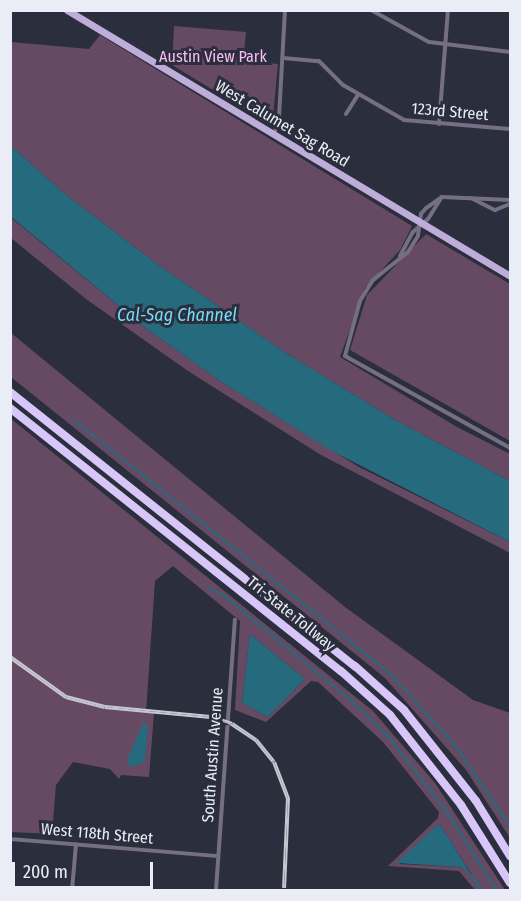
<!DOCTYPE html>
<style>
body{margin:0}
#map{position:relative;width:521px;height:901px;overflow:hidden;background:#2b2e3c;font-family:"Fira Sans Condensed",sans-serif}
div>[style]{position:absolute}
.green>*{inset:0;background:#664a64}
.water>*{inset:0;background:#266b7d}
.stream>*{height:1.5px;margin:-0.75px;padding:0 0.75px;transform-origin:0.75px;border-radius:0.75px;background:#266b7d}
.minor>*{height:4px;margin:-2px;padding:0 2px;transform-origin:2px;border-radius:2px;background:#766e83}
.primary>*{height:7px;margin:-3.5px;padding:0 3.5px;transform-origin:3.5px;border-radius:3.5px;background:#bdadd8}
.motorway>*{height:8px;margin:-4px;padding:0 4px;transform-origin:4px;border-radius:4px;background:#d9c6f9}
.rail>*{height:4px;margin-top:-2px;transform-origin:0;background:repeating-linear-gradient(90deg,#2b2e3c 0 4.5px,#c6c8d2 0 9px);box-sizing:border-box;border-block:2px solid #c6c8d2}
span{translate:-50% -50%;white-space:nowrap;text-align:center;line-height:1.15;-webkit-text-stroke:6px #2b2e3c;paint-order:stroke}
.park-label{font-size:16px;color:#fcbcf5}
.street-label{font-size:16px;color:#ebedf6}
.water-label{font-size:18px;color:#76ddf9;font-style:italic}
.frame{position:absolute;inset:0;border:12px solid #ebedf6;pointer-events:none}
.scale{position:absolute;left:12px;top:862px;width:141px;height:27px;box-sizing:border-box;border:3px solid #ebedf6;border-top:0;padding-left:8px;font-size:18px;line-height:21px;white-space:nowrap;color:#ebedf6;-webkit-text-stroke:4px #2b2e3c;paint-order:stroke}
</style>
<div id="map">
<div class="green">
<div style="clip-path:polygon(174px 26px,246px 32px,243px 61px,278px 64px,273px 116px,261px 117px,241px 107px,172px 65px)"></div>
<div style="clip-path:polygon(100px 35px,412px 226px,400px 250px,365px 288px,340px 357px,457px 427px,510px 454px,510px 481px,397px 421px,286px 353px,157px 264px,65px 194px,11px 146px,11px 42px,89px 49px)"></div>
<div style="clip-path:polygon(10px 217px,147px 329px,223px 383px,359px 467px,510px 542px,510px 553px,321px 455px,188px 371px,86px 299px,11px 238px)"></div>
<div style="clip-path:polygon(426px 234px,510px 284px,510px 441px,350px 350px,367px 295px)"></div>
<div style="clip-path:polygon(11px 333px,345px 607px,473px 700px,510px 713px,510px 838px,466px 770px,385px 678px,11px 377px)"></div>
<div style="clip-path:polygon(evenodd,10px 418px,373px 711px,435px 783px,505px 890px,475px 890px,459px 871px,388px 866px,438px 818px,439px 812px,383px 742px,318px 682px,311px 681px,266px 722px,235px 710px,240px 621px,173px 566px,155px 581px,146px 712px,154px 713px,149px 777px,121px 775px,119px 779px,110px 769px,73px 762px,56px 785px,52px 834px,11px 832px,10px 418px,250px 634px,305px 679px,268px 717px,242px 703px,250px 634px,10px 418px,439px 824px,451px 842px,472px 875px,460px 867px,399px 864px,439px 824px)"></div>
</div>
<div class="water">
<div style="clip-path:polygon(11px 146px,65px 194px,157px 264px,286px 353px,397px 421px,510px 481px,510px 542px,332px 451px,223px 383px,147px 329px,11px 217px)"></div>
<div style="clip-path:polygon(250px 634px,305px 679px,268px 717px,242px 703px)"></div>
<div style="clip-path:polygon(143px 723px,148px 726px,145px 761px,133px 767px,128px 765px,128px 758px)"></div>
<div style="clip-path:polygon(439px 824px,451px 842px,472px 876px,460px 867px,396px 863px)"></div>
</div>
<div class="stream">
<div style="left:74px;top:420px;width:405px;rotate:38.7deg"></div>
<div style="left:390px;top:673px;width:98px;rotate:47.9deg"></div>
<div style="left:456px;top:746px;width:97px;rotate:56deg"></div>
<div style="left:10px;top:429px;width:1px"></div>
<div style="left:208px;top:587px;width:22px;rotate:30deg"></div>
<div style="left:227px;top:598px;width:159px;rotate:39.4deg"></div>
<div style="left:350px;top:699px;width:54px;rotate:44.3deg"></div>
<div style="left:389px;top:737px;width:93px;rotate:52deg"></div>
<div style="left:446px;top:810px;width:95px;rotate:57.5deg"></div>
<div style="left:472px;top:876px;width:17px;rotate:54deg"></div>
</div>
<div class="minor">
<div style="left:371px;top:10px;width:66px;rotate:28.9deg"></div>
<div style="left:429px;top:42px;width:82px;rotate:7deg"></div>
<div style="left:283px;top:58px;width:36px;rotate:5deg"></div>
<div style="left:319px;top:61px;width:34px;rotate:45deg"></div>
<div style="left:343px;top:85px;width:70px;rotate:29.8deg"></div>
<div style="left:404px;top:120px;width:106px;rotate:4.9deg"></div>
<div style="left:346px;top:114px;width:22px;rotate:-58deg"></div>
<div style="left:439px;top:124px;width:114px;rotate:-85.5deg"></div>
<div style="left:274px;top:135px;width:19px;rotate:-74deg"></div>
<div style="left:279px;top:117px;width:107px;rotate:-86.8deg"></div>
<div style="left:471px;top:198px;width:27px;rotate:27deg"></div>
<div style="left:495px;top:210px;width:16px;rotate:-22deg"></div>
<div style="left:510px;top:200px;width:68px;rotate:-177.5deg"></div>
<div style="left:442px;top:197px;width:19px;rotate:145deg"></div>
<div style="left:426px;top:208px;width:8px;rotate:130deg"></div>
<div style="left:421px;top:214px;width:22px;rotate:98deg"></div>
<div style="left:418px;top:236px;width:19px;rotate:122deg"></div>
<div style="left:408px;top:252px;width:45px;rotate:141.3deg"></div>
<div style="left:373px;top:280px;width:25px;rotate:122deg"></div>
<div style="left:360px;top:301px;width:57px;rotate:105.3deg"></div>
<div style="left:345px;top:356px;width:189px;rotate:29.1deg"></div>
<div style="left:400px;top:256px;width:27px;rotate:-62deg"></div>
<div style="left:413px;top:232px;width:20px;rotate:-41deg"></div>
<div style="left:428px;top:219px;width:26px;rotate:-58deg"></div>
<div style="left:10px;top:839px;width:209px;rotate:4.7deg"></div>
<div style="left:72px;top:890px;width:46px;rotate:-85deg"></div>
<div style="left:216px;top:890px;width:271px;rotate:-86deg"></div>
</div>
<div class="primary">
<div style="left:67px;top:10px;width:517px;rotate:30.98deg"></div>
</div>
<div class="motorway">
<div style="left:10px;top:392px;width:441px;rotate:38.5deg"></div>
<div style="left:355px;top:666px;width:66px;rotate:41.9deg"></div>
<div style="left:404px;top:710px;width:116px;rotate:51.6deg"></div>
<div style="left:476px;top:801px;width:65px;rotate:58.3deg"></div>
<div style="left:10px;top:408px;width:423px;rotate:38.5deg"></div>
<div style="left:341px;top:671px;width:66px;rotate:41.9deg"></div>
<div style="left:390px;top:715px;width:115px;rotate:51.7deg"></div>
<div style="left:461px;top:805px;width:92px;rotate:57.9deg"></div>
</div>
<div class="rail">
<div style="left:10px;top:657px;width:69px;rotate:35.5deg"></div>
<div style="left:66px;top:697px;width:40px;rotate:14.4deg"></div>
<div style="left:105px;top:707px;width:106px;rotate:5.4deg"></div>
<div style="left:211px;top:717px;width:22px;rotate:18deg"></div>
<div style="left:232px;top:724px;width:29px;rotate:34deg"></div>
<div style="left:256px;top:740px;width:28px;rotate:51deg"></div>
<div style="left:274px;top:762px;width:39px;rotate:69deg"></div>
<div style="left:288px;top:798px;width:90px;rotate:92.5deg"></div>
</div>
<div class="park-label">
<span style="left:213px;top:57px">Austin View Park</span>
</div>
<div class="street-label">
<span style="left:450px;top:112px;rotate:5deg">123rd Street</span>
<span style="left:282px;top:124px;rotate:31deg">West Calumet Sag Road</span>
<span style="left:291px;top:614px;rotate:39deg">Tri-State Tollway</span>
<span style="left:213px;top:755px;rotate:-86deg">South Austin Avenue</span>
<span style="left:97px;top:834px;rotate:5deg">West 118th Street</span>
</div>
<div class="water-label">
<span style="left:177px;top:315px">Cal-Sag Channel</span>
</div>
<div class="frame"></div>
<div class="scale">200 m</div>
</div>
